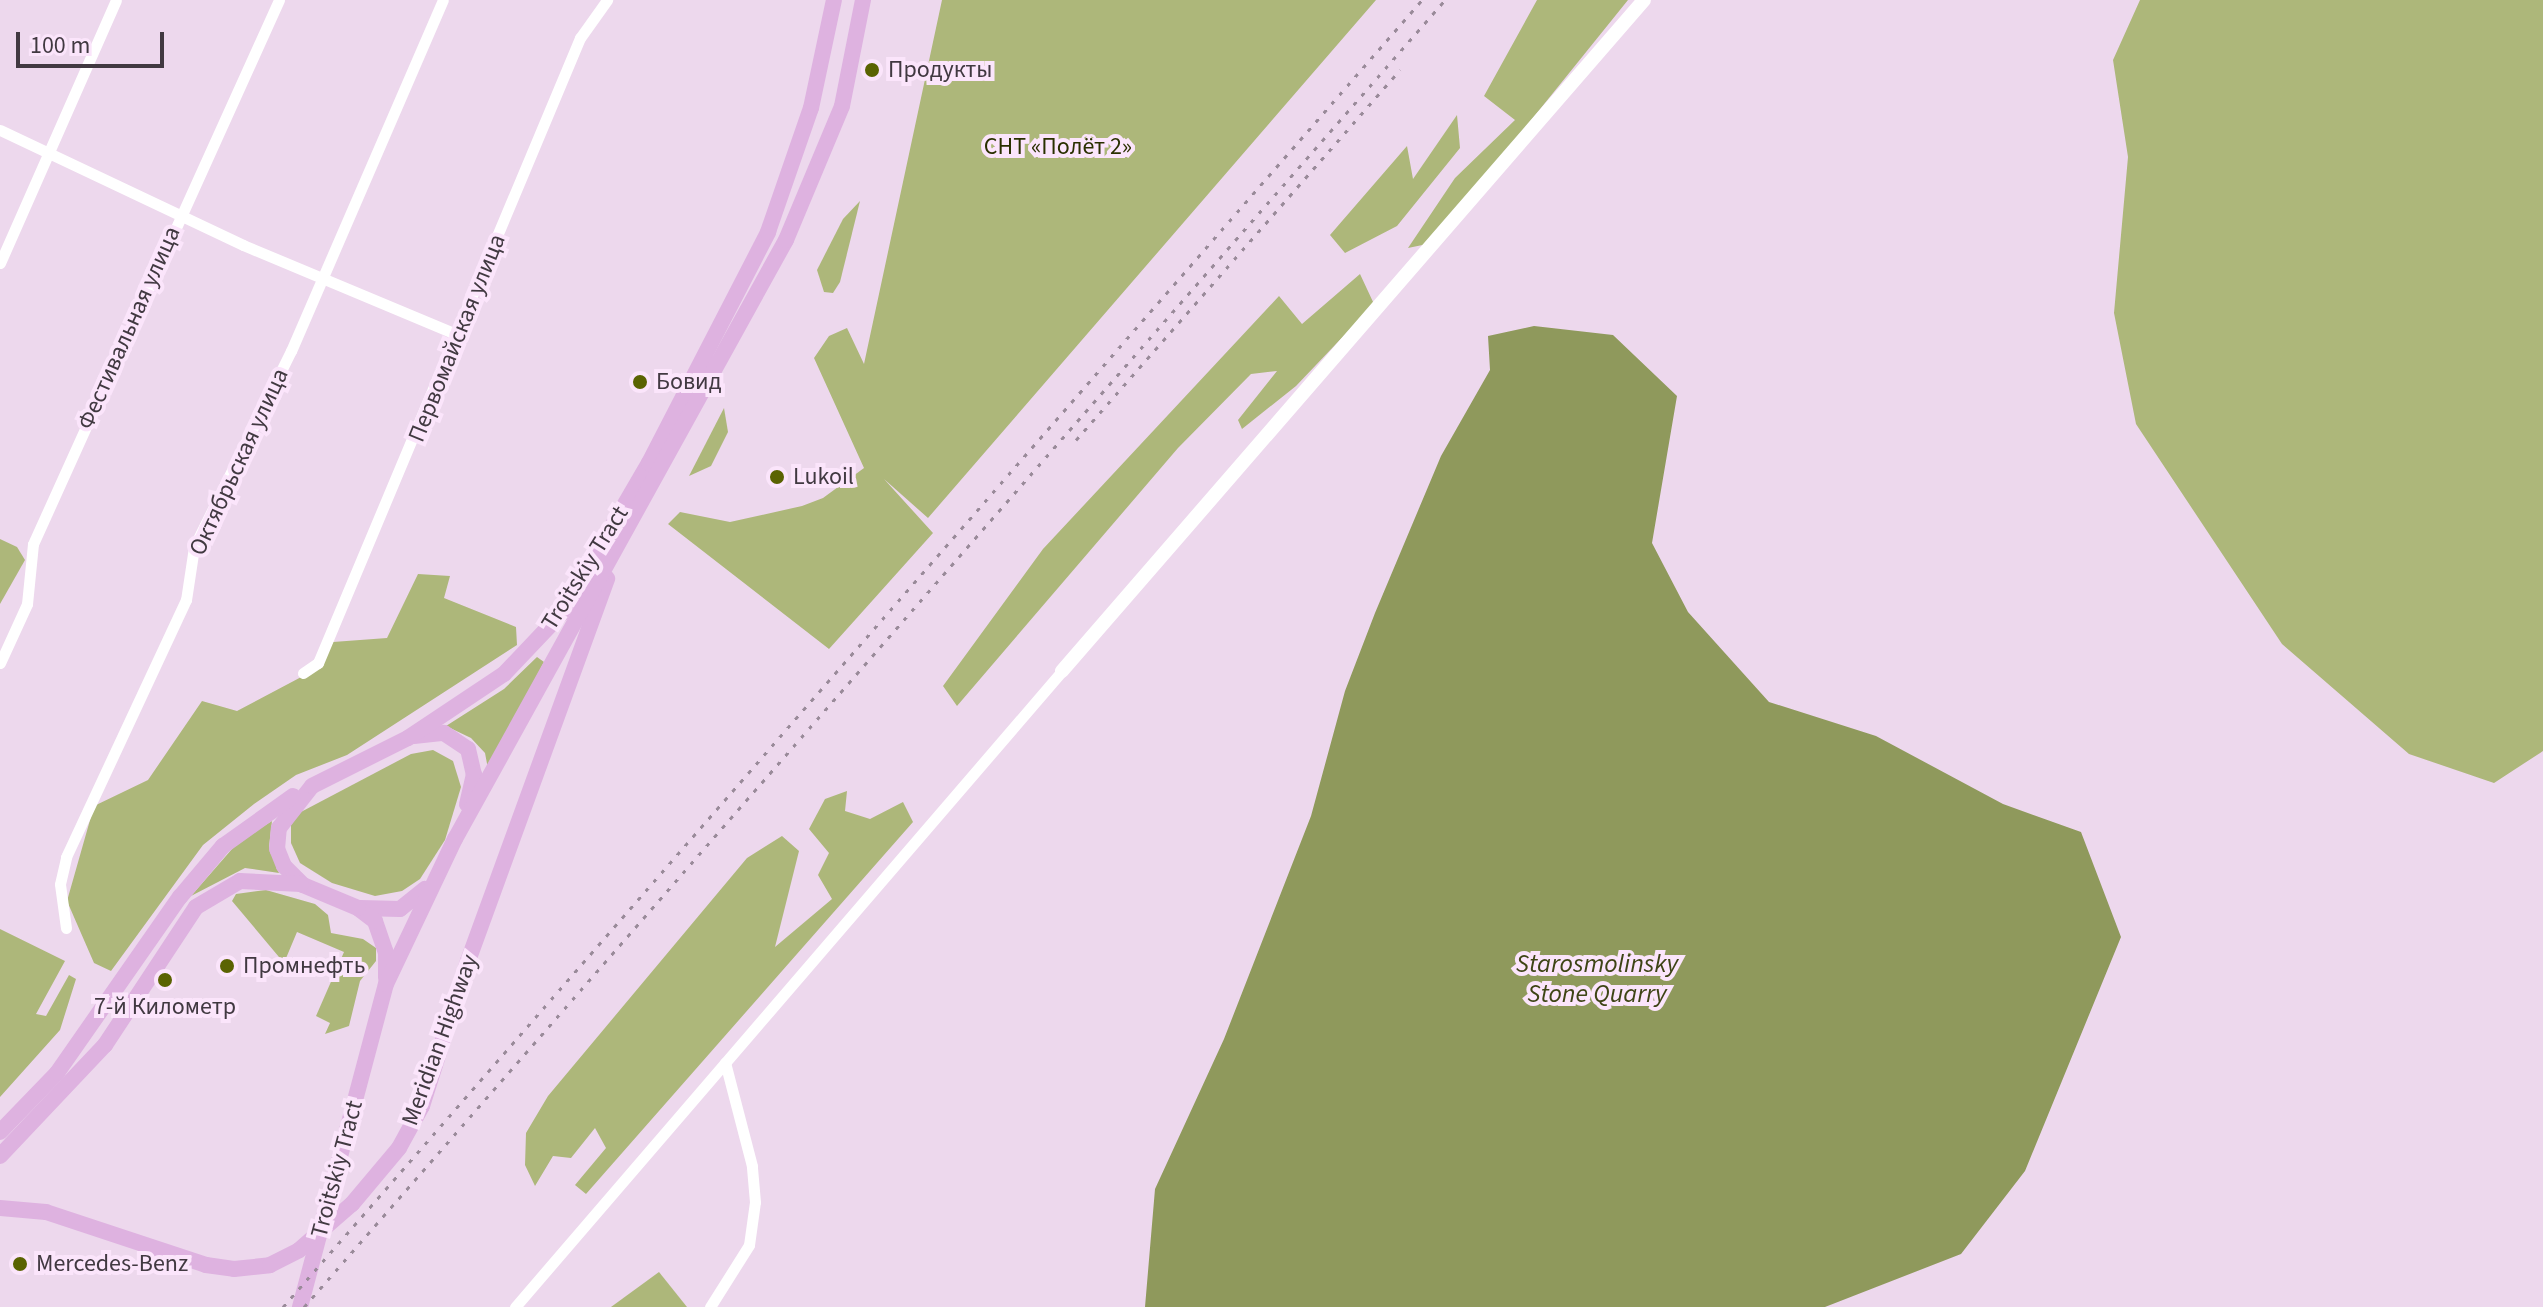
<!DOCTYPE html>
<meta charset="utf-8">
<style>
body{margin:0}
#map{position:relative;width:2543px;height:1307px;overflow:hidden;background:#edd8ed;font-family:"Source Sans 3",sans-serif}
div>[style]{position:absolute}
.green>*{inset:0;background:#adb77a}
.water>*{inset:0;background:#8f995c}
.street>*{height:11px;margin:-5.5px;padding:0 5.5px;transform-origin:5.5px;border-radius:5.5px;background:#fff}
.secondary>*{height:14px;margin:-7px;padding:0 7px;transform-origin:7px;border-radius:7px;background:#fff}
.primary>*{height:16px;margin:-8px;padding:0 8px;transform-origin:8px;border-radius:8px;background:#deb2e0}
.rail>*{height:3px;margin-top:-1.5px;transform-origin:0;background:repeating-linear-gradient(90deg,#998a99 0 4px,transparent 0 12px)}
.dots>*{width:22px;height:22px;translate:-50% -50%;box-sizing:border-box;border:4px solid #fbe5fb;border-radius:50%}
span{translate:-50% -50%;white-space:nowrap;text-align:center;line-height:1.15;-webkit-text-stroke:8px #fbe5fb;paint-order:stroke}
.poi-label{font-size:24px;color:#413941}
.left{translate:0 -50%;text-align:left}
.park-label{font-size:24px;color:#2a3000}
.street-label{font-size:24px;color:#413941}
.water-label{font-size:26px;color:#3e4415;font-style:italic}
.scale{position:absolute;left:16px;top:32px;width:148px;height:36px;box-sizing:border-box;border:4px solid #413941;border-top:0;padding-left:10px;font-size:24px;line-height:28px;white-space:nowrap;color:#413941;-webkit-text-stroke:6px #fbe5fb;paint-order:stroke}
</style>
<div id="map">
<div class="green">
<div style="clip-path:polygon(942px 0,1376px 0,928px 518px,884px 479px,933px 533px,829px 649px,668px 524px,680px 512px,730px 522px,802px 506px,823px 498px,864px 468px,814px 358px,829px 336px,847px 328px,864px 364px)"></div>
<div style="clip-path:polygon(1537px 0,1628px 0,1432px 243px,1408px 248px,1455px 178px,1515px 120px,1484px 96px)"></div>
<div style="clip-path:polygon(2140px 0,2543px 0,2543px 751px,2494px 783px,2409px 754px,2282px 644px,2136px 424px,2114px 313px,2128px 157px,2113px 60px)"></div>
<div style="clip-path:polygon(1457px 115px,1460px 148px,1397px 226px,1345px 253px,1330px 235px,1407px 146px,1413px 179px)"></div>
<div style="clip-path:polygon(860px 201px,840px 282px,833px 293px,824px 292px,817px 270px,843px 219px)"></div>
<div style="clip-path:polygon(1360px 274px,1374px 304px,1296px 386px,1242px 429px,1238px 420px,1277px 371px,1251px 374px,1178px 448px,957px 706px,943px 686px,1043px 549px,1279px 296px,1302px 324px)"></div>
<div style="clip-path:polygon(724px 408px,728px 432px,711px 466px,689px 476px)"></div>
<div style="clip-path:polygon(0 539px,17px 547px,25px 560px,0 604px)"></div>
<div style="clip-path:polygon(418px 574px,450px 576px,444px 598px,516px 627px,517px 645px,347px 755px,296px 775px,254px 804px,203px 845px,111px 971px,94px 963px,67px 901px,94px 806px,148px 780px,202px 701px,237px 711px,322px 666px,333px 642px,387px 638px)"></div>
<div style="clip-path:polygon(537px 657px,544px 662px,488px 769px,485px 753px,471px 738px,446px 726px,504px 689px)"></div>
<div style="clip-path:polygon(433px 750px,453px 761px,461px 787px,445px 840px,420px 879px,402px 891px,375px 896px,332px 883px,300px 863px,291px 843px,291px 825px,299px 813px,411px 754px)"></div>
<div style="clip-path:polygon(847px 791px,845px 811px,870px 819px,903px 802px,913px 822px,586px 1194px,575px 1185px,606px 1148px,595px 1128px,571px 1158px,553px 1156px,535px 1186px,525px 1165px,526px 1133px,548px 1096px,747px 858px,782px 836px,799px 851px,775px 947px,832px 899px,818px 875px,829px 853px,809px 829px,825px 799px)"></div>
<div style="clip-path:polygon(272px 821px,269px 847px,279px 873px,245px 868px,191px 896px,239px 841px)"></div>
<div style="clip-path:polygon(266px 890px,315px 904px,328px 915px,331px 933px,363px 939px,376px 948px,376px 961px,360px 981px,349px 1026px,325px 1034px,330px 1023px,316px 1016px,344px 952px,297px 932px,284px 963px,232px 901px,236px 894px)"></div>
<div style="clip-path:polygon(0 929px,65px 961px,36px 1014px,46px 1016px,69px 975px,76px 979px,60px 1030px,0 1097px)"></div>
<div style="clip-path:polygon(659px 1272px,687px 1307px,611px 1307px)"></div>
</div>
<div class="water">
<div style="clip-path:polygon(1534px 326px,1613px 335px,1677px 396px,1652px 543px,1688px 612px,1769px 702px,1876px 736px,2003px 804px,2081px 832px,2121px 937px,2025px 1171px,1961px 1254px,1825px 1307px,1145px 1307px,1155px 1189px,1224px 1039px,1311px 816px,1345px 691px,1375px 613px,1441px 456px,1490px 370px,1488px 336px)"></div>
</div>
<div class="street">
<div style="left:0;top:130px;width:269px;rotate:25.3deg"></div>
<div style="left:243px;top:245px;width:233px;rotate:22.7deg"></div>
<div style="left:0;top:263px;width:287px;rotate:-66.2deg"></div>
<div style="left:0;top:663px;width:65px;rotate:-65.4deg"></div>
<div style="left:27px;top:604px;width:60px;rotate:-84.3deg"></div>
<div style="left:33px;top:544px;width:597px;rotate:-65.67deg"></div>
<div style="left:303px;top:673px;width:18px;rotate:-34deg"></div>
<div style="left:318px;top:663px;width:678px;rotate:-67.26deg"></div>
<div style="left:580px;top:38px;width:47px;rotate:-54.6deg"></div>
<div style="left:66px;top:928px;width:44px;rotate:-97.8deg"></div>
<div style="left:60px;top:884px;width:28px;rotate:-77deg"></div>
<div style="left:66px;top:857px;width:284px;rotate:-65deg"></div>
<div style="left:186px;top:600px;width:54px;rotate:-81.4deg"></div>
<div style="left:194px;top:547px;width:219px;rotate:-63.7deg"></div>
<div style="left:291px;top:351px;width:382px;rotate:-66.6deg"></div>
<div style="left:515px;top:1307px;width:839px;rotate:-49.3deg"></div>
<div style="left:710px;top:1307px;width:73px;rotate:-57.8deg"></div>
<div style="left:749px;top:1245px;width:43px;rotate:-82.1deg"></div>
<div style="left:755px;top:1202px;width:36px;rotate:-95deg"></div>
<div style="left:752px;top:1166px;width:107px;rotate:-104.6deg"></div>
</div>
<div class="secondary">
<div style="left:1062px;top:671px;width:888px;rotate:-49.06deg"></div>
</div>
<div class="primary">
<div style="left:414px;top:736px;width:30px;rotate:-6deg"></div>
<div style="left:444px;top:733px;width:29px;rotate:34deg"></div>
<div style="left:468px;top:749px;width:26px;rotate:77deg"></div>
<div style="left:474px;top:774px;width:31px;rotate:103deg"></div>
<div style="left:360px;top:908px;width:40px;rotate:1.4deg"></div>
<div style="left:400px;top:909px;width:32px;rotate:-39deg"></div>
<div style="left:386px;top:978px;width:25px;rotate:-90deg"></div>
<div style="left:386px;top:953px;width:34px;rotate:-109deg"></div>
<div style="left:375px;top:921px;width:21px;rotate:-143deg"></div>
<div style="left:358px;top:908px;width:60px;rotate:-157.3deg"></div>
<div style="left:303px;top:885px;width:27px;rotate:-135deg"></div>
<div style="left:284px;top:866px;width:18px;rotate:-112deg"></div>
<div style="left:277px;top:849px;width:21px;rotate:-85deg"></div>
<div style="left:279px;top:828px;width:53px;rotate:-51.8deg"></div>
<div style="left:312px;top:786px;width:107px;rotate:-26.6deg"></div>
<div style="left:408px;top:738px;width:115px;rotate:-33.7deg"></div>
<div style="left:504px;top:674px;width:83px;rotate:-46.5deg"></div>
<div style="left:561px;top:614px;width:175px;rotate:-59.8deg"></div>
<div style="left:649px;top:463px;width:260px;rotate:-62.7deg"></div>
<div style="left:768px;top:232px;width:131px;rotate:-70.9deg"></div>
<div style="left:811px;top:108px;width:110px;rotate:-78deg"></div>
<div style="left:0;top:1132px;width:82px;rotate:-46deg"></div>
<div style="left:57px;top:1073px;width:215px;rotate:-55.1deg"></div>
<div style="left:180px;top:897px;width:67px;rotate:-49.9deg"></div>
<div style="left:223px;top:846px;width:86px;rotate:-35.5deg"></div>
<div style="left:0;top:1156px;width:153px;rotate:-46.6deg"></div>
<div style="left:105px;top:1045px;width:165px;rotate:-56.6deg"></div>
<div style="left:196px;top:907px;width:51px;rotate:-30.6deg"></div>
<div style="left:240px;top:881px;width:61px;rotate:2.8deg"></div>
<div style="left:0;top:1208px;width:46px;rotate:5deg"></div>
<div style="left:46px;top:1212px;width:169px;rotate:18.3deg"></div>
<div style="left:206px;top:1265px;width:28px;rotate:8deg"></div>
<div style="left:234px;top:1269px;width:36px;rotate:-6deg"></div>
<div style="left:270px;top:1265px;width:33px;rotate:-27deg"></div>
<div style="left:299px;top:1250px;width:70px;rotate:-41deg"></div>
<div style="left:352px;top:1204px;width:73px;rotate:-50deg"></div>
<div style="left:399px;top:1148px;width:48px;rotate:-61.3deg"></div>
<div style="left:422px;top:1106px;width:152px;rotate:-72.4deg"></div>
<div style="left:468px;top:961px;width:407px;rotate:-70deg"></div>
<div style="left:300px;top:1307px;width:334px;rotate:-75.1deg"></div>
<div style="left:386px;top:984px;width:161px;rotate:-64.6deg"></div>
<div style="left:455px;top:839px;width:684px;rotate:-61.08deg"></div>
<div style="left:786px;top:240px;width:145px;rotate:-67.3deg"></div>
<div style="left:842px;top:106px;width:108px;rotate:-78.8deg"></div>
</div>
<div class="rail">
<div style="left:1076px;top:440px;width:492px;rotate:-48.8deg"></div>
<div style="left:283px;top:1307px;width:1734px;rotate:-48.93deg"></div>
<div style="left:304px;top:1307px;width:1735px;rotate:-48.88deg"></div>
</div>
<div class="dots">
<div style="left:872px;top:70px;background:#5a6302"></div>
<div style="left:640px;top:382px;background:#5a6302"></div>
<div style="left:777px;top:477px;background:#5a6302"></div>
<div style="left:227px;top:966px;background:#5a6302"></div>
<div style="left:165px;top:980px;background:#5a6302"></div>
<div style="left:20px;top:1264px;background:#5a6302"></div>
</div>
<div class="poi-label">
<span class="left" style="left:888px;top:70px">Продукты</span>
<span class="left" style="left:656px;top:382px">Бовид</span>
<span class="left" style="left:793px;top:477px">Lukoil</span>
<span class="left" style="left:243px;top:966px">Промнефть</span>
<span style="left:165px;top:1007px">7-й Километр</span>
<span class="left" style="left:36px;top:1264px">Mercedes-Benz</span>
</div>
<div class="park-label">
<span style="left:1058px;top:147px">СНТ «Полёт 2»</span>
</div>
<div class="street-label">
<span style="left:129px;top:328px;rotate:-66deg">Фестивальная улица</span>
<span style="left:457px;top:338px;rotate:-68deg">Первомайская улица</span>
<span style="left:239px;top:462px;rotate:-65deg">Октябрьская улица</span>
<span style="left:585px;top:568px;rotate:-58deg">Troitskiy Tract</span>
<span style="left:440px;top:1040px;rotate:-70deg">Meridian Highway</span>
<span style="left:337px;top:1169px;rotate:-75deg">Troitskiy Tract</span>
</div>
<div class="water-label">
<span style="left:1597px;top:979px">Starosmolinsky<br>Stone Quarry</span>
</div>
<div class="scale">100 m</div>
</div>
